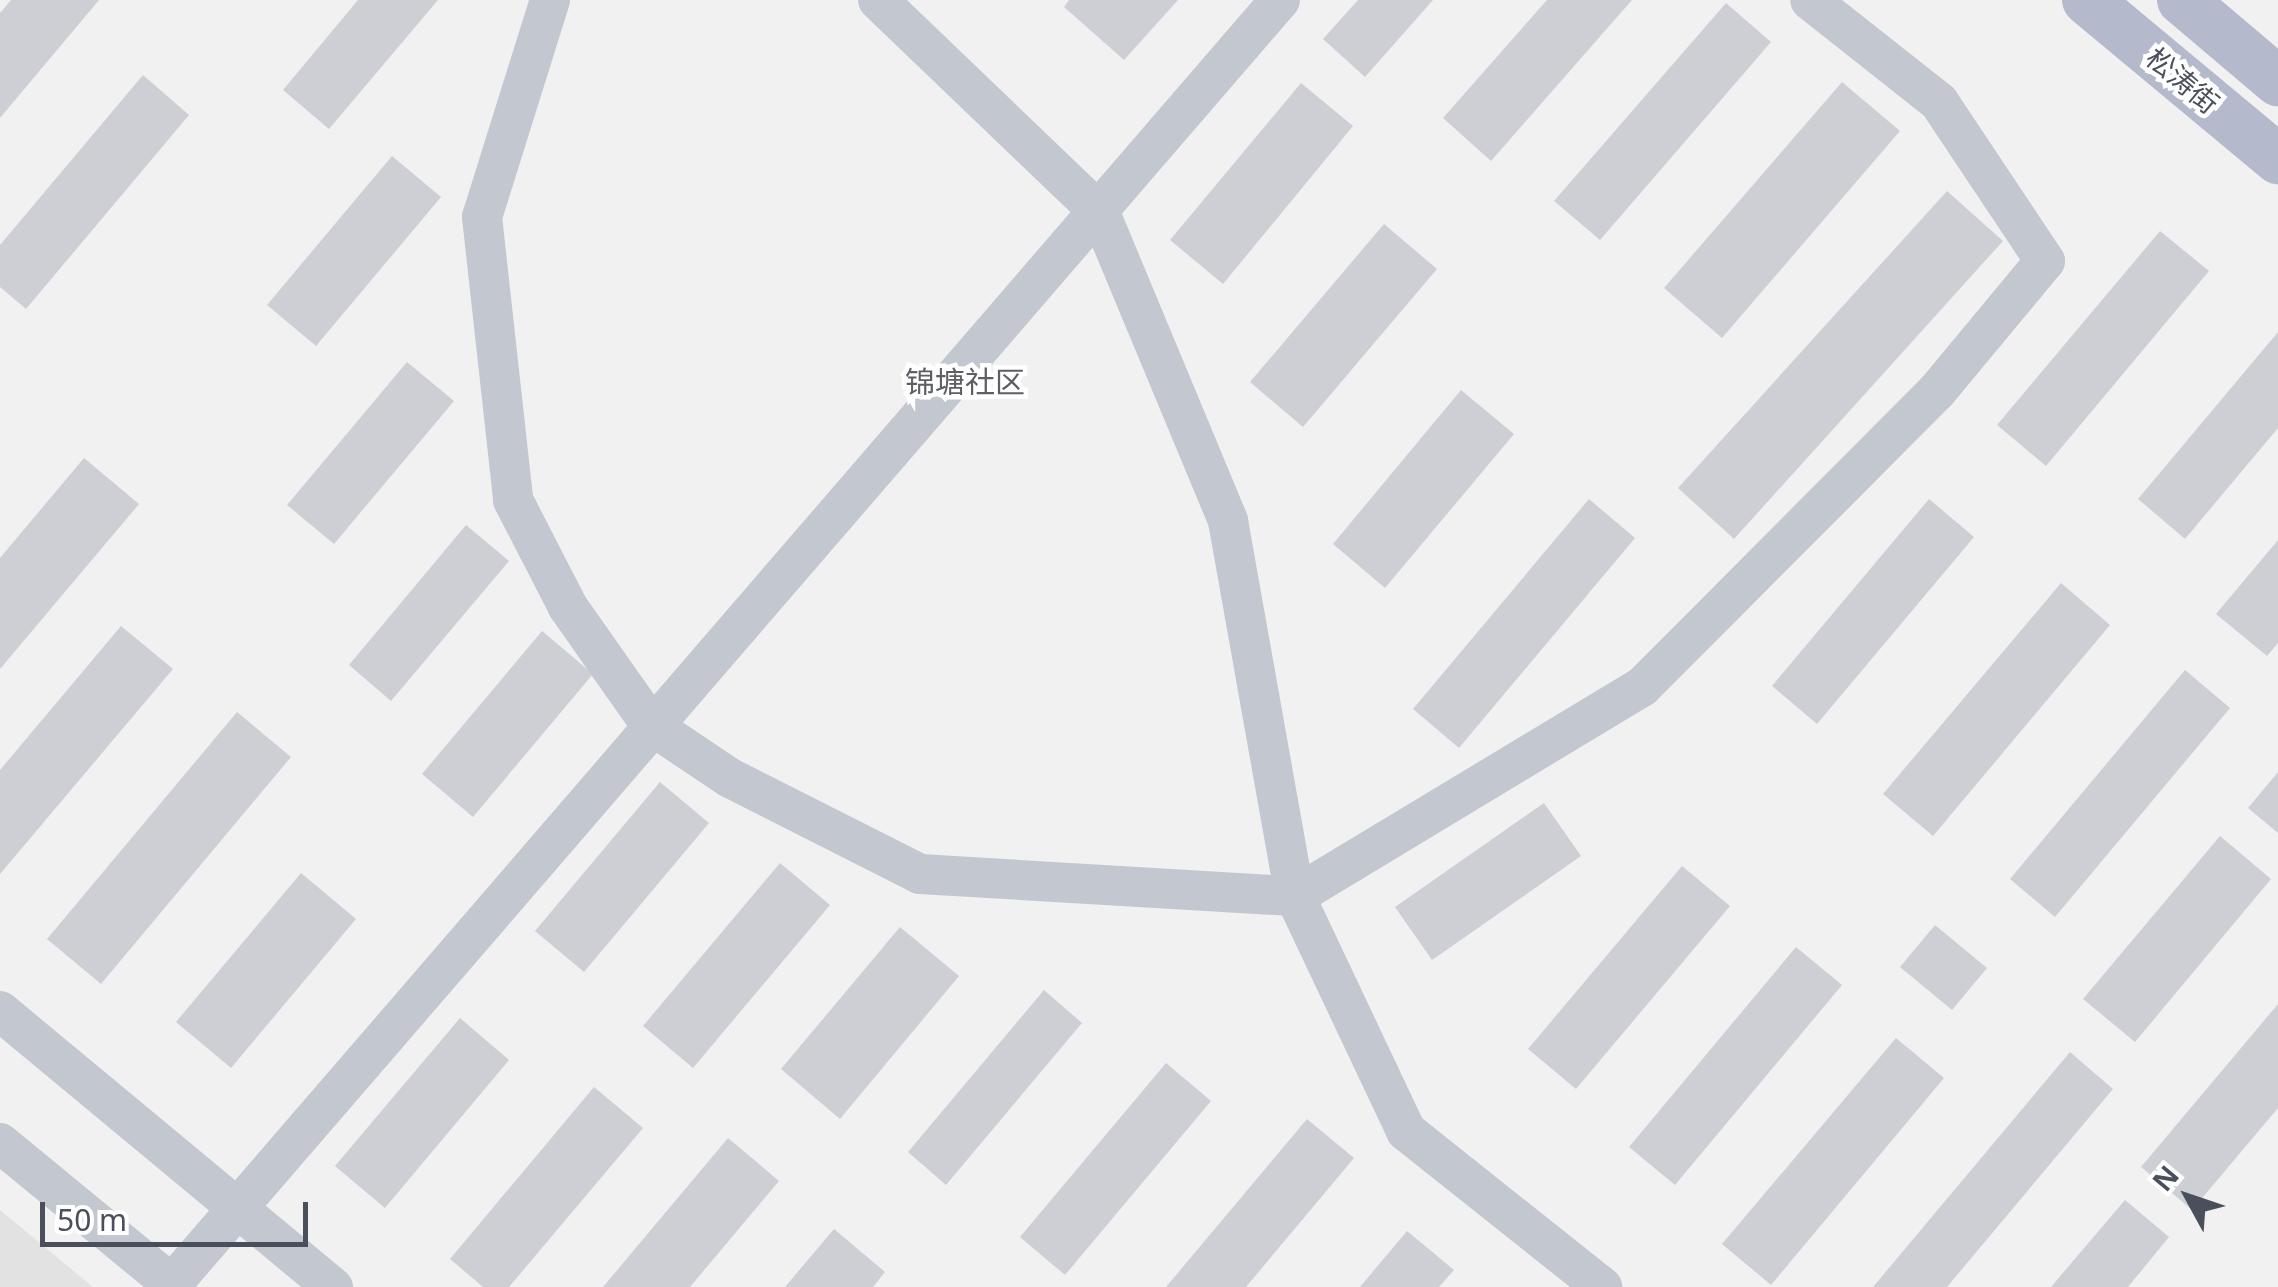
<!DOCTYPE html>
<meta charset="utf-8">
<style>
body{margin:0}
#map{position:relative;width:2278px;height:1287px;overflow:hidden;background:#f2f1f1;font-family:"Noto Sans","Noto Sans SC",sans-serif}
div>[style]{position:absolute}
.education>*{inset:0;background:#e3e2e2}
.building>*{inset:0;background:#cecfd4}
.minor>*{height:40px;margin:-20px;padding:0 20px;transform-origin:20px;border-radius:20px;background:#c3c7d0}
.major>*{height:50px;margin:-25px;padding:0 25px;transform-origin:25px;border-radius:25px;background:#b4b9cb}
span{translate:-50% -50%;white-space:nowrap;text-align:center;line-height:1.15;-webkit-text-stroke:9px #fff;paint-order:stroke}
.street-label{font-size:28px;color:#4a4f5c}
.neighbourhood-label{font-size:30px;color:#5e5f64}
.north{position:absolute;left:2138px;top:1147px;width:100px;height:100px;-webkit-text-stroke:8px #fff;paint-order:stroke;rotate:310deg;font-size:28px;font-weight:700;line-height:40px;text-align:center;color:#4a4f5c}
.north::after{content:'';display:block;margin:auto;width:35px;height:45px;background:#4a4f5c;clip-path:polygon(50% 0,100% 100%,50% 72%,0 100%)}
.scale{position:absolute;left:40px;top:1202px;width:268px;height:45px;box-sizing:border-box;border:5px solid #4a4f5c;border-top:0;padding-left:12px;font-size:30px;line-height:35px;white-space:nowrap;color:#4a4f5c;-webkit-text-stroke:8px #fff;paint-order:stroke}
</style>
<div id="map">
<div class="education">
<div style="clip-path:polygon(0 1210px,93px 1287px,0 1287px)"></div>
</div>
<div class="building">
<div style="clip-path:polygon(11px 0,99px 0,0 118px,0 13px)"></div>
<div style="clip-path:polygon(358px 0,438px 0,329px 129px,283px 90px)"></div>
<div style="clip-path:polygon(1069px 0,1178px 0,1124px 60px,1064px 7px)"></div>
<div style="clip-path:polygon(1358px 0,1433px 0,1365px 77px,1323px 39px)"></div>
<div style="clip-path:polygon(1547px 0,1632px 0,1491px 161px,1443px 118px)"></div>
<div style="clip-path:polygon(1726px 3px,1771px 42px,1600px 240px,1554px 201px)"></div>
<div style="clip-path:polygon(143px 75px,189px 115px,26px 309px,0 287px,0 245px)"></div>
<div style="clip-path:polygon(1842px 82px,1900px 131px,1722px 338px,1664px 288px)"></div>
<div style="clip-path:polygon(1301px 83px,1353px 126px,1223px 284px,1170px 240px)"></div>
<div style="clip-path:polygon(392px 156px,441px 197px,316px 346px,267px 305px)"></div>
<div style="clip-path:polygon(1947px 191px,2003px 241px,1734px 539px,1678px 488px)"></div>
<div style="clip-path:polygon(1384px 224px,1437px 269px,1303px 427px,1250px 382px)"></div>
<div style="clip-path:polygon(2160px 231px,2209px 271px,2046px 466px,1997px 425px)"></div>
<div style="clip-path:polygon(2278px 332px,2278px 428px,2185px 539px,2138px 499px)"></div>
<div style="clip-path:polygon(407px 362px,454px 401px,334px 544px,287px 505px)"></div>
<div style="clip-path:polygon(1461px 390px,1514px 434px,1385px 588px,1333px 544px)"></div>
<div style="clip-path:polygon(84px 458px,139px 504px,0 669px,0 558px)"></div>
<div style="clip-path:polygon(1589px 499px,1635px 538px,1459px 748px,1413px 709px)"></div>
<div style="clip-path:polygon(1929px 499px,1974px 537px,1817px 724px,1772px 686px)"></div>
<div style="clip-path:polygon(466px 525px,509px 561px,391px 701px,349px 665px)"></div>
<div style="clip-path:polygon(2278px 540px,2278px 643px,2267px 656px,2216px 614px)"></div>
<div style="clip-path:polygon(2061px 583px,2110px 625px,1933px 836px,1883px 794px)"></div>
<div style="clip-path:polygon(121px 626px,173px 669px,0 874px,0 770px)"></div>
<div style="clip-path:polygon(542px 631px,593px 674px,473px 817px,422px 774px)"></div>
<div style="clip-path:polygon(2185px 670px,2230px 708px,2055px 917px,2010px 879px)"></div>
<div style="clip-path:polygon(237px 712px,291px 757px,101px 984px,47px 939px)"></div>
<div style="clip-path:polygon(2278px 772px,2278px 833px,2248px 808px)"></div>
<div style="clip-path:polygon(660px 782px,709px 823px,584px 972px,535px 931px)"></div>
<div style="clip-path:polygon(1544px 803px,1581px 856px,1432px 960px,1395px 907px)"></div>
<div style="clip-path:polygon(2220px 836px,2271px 879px,2135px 1042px,2083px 999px)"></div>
<div style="clip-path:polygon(780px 863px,830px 905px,693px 1068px,643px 1026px)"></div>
<div style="clip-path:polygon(1682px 866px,1730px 906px,1576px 1089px,1528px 1049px)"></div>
<div style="clip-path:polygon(301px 873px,356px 919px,231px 1068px,176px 1022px)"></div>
<div style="clip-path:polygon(1935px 925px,1987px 968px,1952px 1010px,1900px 967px)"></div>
<div style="clip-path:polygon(900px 927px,959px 976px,840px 1119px,781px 1069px)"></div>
<div style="clip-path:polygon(1796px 947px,1842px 985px,1675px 1185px,1629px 1147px)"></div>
<div style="clip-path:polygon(1044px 990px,1082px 1023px,946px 1185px,908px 1152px)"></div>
<div style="clip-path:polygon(2278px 1004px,2278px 1108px,2192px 1210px,2141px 1167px)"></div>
<div style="clip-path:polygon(460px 1018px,509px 1060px,385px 1208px,335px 1166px)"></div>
<div style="clip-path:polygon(1896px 1038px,1944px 1078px,1771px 1285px,1722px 1244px)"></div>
<div style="clip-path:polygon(2070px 1052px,2113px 1089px,1947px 1287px,1873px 1287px)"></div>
<div style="clip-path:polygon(1166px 1063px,1211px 1101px,1065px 1275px,1020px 1237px)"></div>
<div style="clip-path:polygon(594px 1087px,643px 1128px,509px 1287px,483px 1287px,450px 1259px)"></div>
<div style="clip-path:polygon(1307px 1119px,1354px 1158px,1246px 1287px,1166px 1287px)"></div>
<div style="clip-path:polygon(728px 1138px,779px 1181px,690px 1287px,603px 1287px)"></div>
<div style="clip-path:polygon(2125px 1200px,2169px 1237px,2128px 1287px,2051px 1287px)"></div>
<div style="clip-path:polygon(834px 1229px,885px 1272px,873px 1287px,785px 1287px)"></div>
<div style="clip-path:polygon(1407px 1231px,1454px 1270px,1439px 1287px,1360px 1287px)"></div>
</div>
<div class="minor">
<div style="left:550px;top:0;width:227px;rotate:107.4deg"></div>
<div style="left:482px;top:217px;width:285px;rotate:83.7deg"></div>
<div style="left:513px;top:500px;width:120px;rotate:62.8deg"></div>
<div style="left:568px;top:607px;width:144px;rotate:54.9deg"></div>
<div style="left:651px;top:725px;width:95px;rotate:33.9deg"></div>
<div style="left:730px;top:778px;width:213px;rotate:26.8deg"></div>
<div style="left:920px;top:874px;width:376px;rotate:3.4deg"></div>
<div style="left:1295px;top:896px;width:260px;rotate:64.7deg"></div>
<div style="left:1406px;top:1131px;width:251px;rotate:38.5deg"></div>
<div style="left:878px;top:0;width:308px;rotate:43.8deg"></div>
<div style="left:1100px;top:213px;width:334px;rotate:67.4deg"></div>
<div style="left:1228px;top:521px;width:381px;rotate:79.9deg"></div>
<div style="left:1295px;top:896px;width:405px;rotate:-31.1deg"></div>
<div style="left:1642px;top:687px;width:418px;rotate:-45.1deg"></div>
<div style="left:1937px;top:391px;width:169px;rotate:-50.3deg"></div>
<div style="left:2045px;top:261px;width:191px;rotate:-123.7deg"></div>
<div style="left:1939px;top:102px;width:164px;rotate:-141.7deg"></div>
<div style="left:0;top:1011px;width:433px;rotate:39.7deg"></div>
<div style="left:0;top:1143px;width:227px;rotate:39.4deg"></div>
<div style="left:172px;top:1284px;width:1696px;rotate:-49.21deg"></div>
</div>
<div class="major">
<div style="left:2087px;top:0;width:249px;rotate:39.8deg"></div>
<div style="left:2182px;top:0;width:126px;rotate:40.2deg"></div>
</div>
<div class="street-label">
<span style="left:2183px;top:80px;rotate:40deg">松涛街</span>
</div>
<div class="neighbourhood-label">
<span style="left:965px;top:382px">锦塘社区</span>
</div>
<div class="north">N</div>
<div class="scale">50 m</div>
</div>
